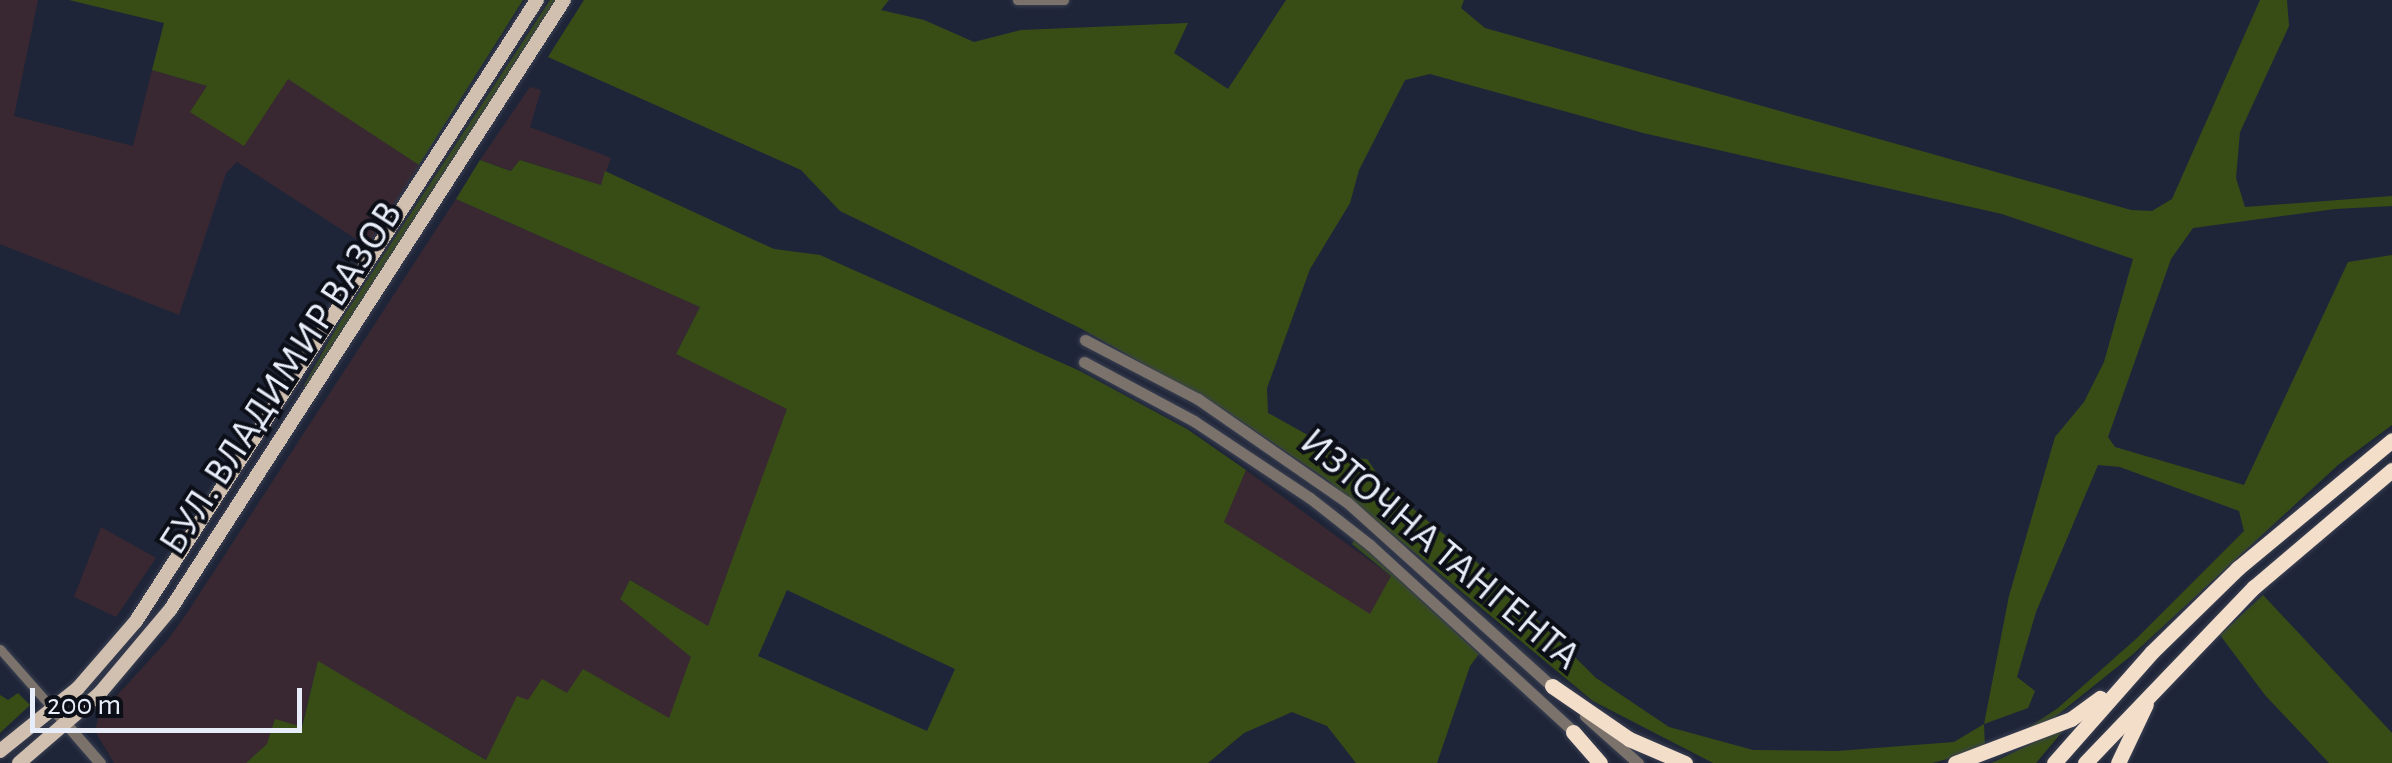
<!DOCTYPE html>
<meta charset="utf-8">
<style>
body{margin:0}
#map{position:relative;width:2392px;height:763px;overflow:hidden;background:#1f2538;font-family:"Alegreya Sans",sans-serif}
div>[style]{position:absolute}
.commercial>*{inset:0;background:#392831}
.green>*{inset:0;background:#384d16}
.roads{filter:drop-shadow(0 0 2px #3b4153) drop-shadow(0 0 2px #3b4153)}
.minor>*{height:9px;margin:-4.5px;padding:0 4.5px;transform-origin:4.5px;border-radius:4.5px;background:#7b736b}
.tertiary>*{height:11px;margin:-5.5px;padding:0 5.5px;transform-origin:5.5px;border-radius:5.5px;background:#7b736b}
.primary>*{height:14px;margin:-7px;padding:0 7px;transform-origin:7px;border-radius:7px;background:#d1c0af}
.motorway>*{height:15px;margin:-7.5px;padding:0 7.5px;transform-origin:7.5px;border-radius:7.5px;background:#f3deca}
span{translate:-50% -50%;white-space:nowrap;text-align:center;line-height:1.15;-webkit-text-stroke:8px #0c0f17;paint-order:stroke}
.street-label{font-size:40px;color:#e8edfa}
.scale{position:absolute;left:30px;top:688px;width:272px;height:45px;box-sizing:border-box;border:5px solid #e8edfa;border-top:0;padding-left:12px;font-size:30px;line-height:35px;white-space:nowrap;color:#e8edfa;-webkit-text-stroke:8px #0c0f17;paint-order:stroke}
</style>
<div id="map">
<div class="commercial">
<div style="clip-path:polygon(0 0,38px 0,14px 116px,133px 146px,152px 70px,207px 86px,288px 78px,419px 165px,367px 246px,237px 162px,226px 173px,179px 315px,0 244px)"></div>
<div style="clip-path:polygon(530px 87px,541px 90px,530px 127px,611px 158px,601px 185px,521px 160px,512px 171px,480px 160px)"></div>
<div style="clip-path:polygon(456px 199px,700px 307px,676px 354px,788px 409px,708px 627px,631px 580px,620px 598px,692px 657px,669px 719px,567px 693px,528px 701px,487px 760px,318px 662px,301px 728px,267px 744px,246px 763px,114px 763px,95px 731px,99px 715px,167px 641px,189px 610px)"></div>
<div style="clip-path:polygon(1246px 470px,1391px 576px,1370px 615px,1223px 522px)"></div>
<div style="clip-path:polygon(101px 527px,156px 558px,116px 617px,74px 597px)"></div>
</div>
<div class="green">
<div style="clip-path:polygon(69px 0,523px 0,419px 165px,288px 79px,244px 146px,190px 112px,207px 86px,152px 70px,164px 23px)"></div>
<div style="clip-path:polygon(550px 0,558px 0,306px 389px,304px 385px,340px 322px)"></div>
<div style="clip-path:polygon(evenodd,584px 0,889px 0,881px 10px,924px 20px,974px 42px,1021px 30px,1188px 23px,1174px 53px,1228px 89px,1286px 0,1464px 0,1461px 8px,1485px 28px,2131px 210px,2152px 211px,2172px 199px,2260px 0,2287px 0,2289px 26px,2240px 132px,2236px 178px,2245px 207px,2392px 196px,2392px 206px,2335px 209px,2193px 228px,2171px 259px,2108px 437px,2115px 447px,2244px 485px,2348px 262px,2392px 255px,2392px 425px,2338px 465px,2132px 655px,2045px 725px,2005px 743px,2058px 708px,2136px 639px,2244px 531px,2239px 511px,2120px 467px,2098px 465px,2036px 612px,2017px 677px,2035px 691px,2028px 708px,1984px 724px,1985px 749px,1932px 763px,1713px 763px,1593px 701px,1326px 479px,1222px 408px,1082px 329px,840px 211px,801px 170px,548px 57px,584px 0,1430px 74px,1643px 133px,2002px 214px,2133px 259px,2104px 362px,2084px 402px,2055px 437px,2009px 596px,1984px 724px,1954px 742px,1837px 751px,1753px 750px,1669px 727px,1596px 678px,1492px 575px,1385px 485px,1367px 459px,1349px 458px,1268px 413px,1267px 388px,1310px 269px,1350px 203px,1359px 170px,1405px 80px,1430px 74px)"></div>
<div style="clip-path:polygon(evenodd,480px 160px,511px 171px,520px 160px,601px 185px,605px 171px,774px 249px,820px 255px,1080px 371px,1187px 429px,1246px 470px,1224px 522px,1370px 614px,1391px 576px,1352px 544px,1355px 539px,1479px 654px,1470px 666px,1437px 763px,1356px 763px,1327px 726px,1292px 712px,1244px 733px,1208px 763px,246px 763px,267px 744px,275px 719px,302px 727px,318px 661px,486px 760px,517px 696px,528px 700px,542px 679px,567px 693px,583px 669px,669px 718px,691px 657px,620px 599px,630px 580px,708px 626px,787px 409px,676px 354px,700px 307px,456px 199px,480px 160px,787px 590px,955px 669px,927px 731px,758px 656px,787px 590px)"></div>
<div style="clip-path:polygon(2263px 595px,2392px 733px,2392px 763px,2329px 763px,2265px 695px,2220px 635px)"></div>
<div style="clip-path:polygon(18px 693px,30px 705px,0 733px,0 695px,8px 700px)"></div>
<div style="clip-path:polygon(2067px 726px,2036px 763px,1991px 763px,1996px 761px)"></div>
</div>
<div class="roads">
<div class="minor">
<div style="left:1017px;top:0;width:47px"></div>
<div style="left:0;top:649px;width:81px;rotate:48.5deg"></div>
</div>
<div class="tertiary">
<div style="left:1085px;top:340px;width:127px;rotate:27.6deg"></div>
<div style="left:1198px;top:399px;width:181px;rotate:34.7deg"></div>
<div style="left:1347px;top:502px;width:281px;rotate:42deg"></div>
<div style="left:1084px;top:362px;width:125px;rotate:28.2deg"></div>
<div style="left:1194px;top:421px;width:139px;rotate:33.6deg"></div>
<div style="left:1310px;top:498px;width:76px;rotate:38.1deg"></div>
<div style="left:1370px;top:545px;width:281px;rotate:42.5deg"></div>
<div style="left:54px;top:710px;width:70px;rotate:49deg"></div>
<div style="left:1585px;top:716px;width:71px;rotate:41.6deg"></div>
</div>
<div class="primary">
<div style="left:0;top:751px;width:100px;rotate:-38.9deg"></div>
<div style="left:78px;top:688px;width:89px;rotate:-49.1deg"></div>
<div style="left:136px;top:621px;width:739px;rotate:-57.15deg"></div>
<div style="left:19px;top:763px;width:107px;rotate:-40.8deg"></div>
<div style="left:100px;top:693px;width:109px;rotate:-49.9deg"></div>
<div style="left:170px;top:610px;width:726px;rotate:-57.14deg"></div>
</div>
<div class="motorway">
<div style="left:1552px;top:686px;width:93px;rotate:34.5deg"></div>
<div style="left:1629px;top:739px;width:61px;rotate:23.2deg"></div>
<div style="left:1573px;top:732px;width:41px;rotate:48.9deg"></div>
<div style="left:1955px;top:763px;width:124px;rotate:-20.8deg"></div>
<div style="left:2071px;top:719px;width:36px;rotate:-36deg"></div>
<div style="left:2054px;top:763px;width:148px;rotate:-48.6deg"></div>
<div style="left:2152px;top:652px;width:120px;rotate:-44.3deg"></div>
<div style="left:2238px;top:568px;width:200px;rotate:-39.7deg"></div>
<div style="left:2085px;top:763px;width:244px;rotate:-46.2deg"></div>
<div style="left:2254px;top:587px;width:181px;rotate:-40.3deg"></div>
<div style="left:2118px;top:763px;width:65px;rotate:-64.6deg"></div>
</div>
</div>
<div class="street-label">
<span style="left:281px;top:378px;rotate:-57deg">БУЛ. ВЛАДИМИР ВАЗОВ</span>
<span style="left:1440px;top:549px;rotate:40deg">ИЗТОЧНА ТАНГЕНТА</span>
</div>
<div class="scale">200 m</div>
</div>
